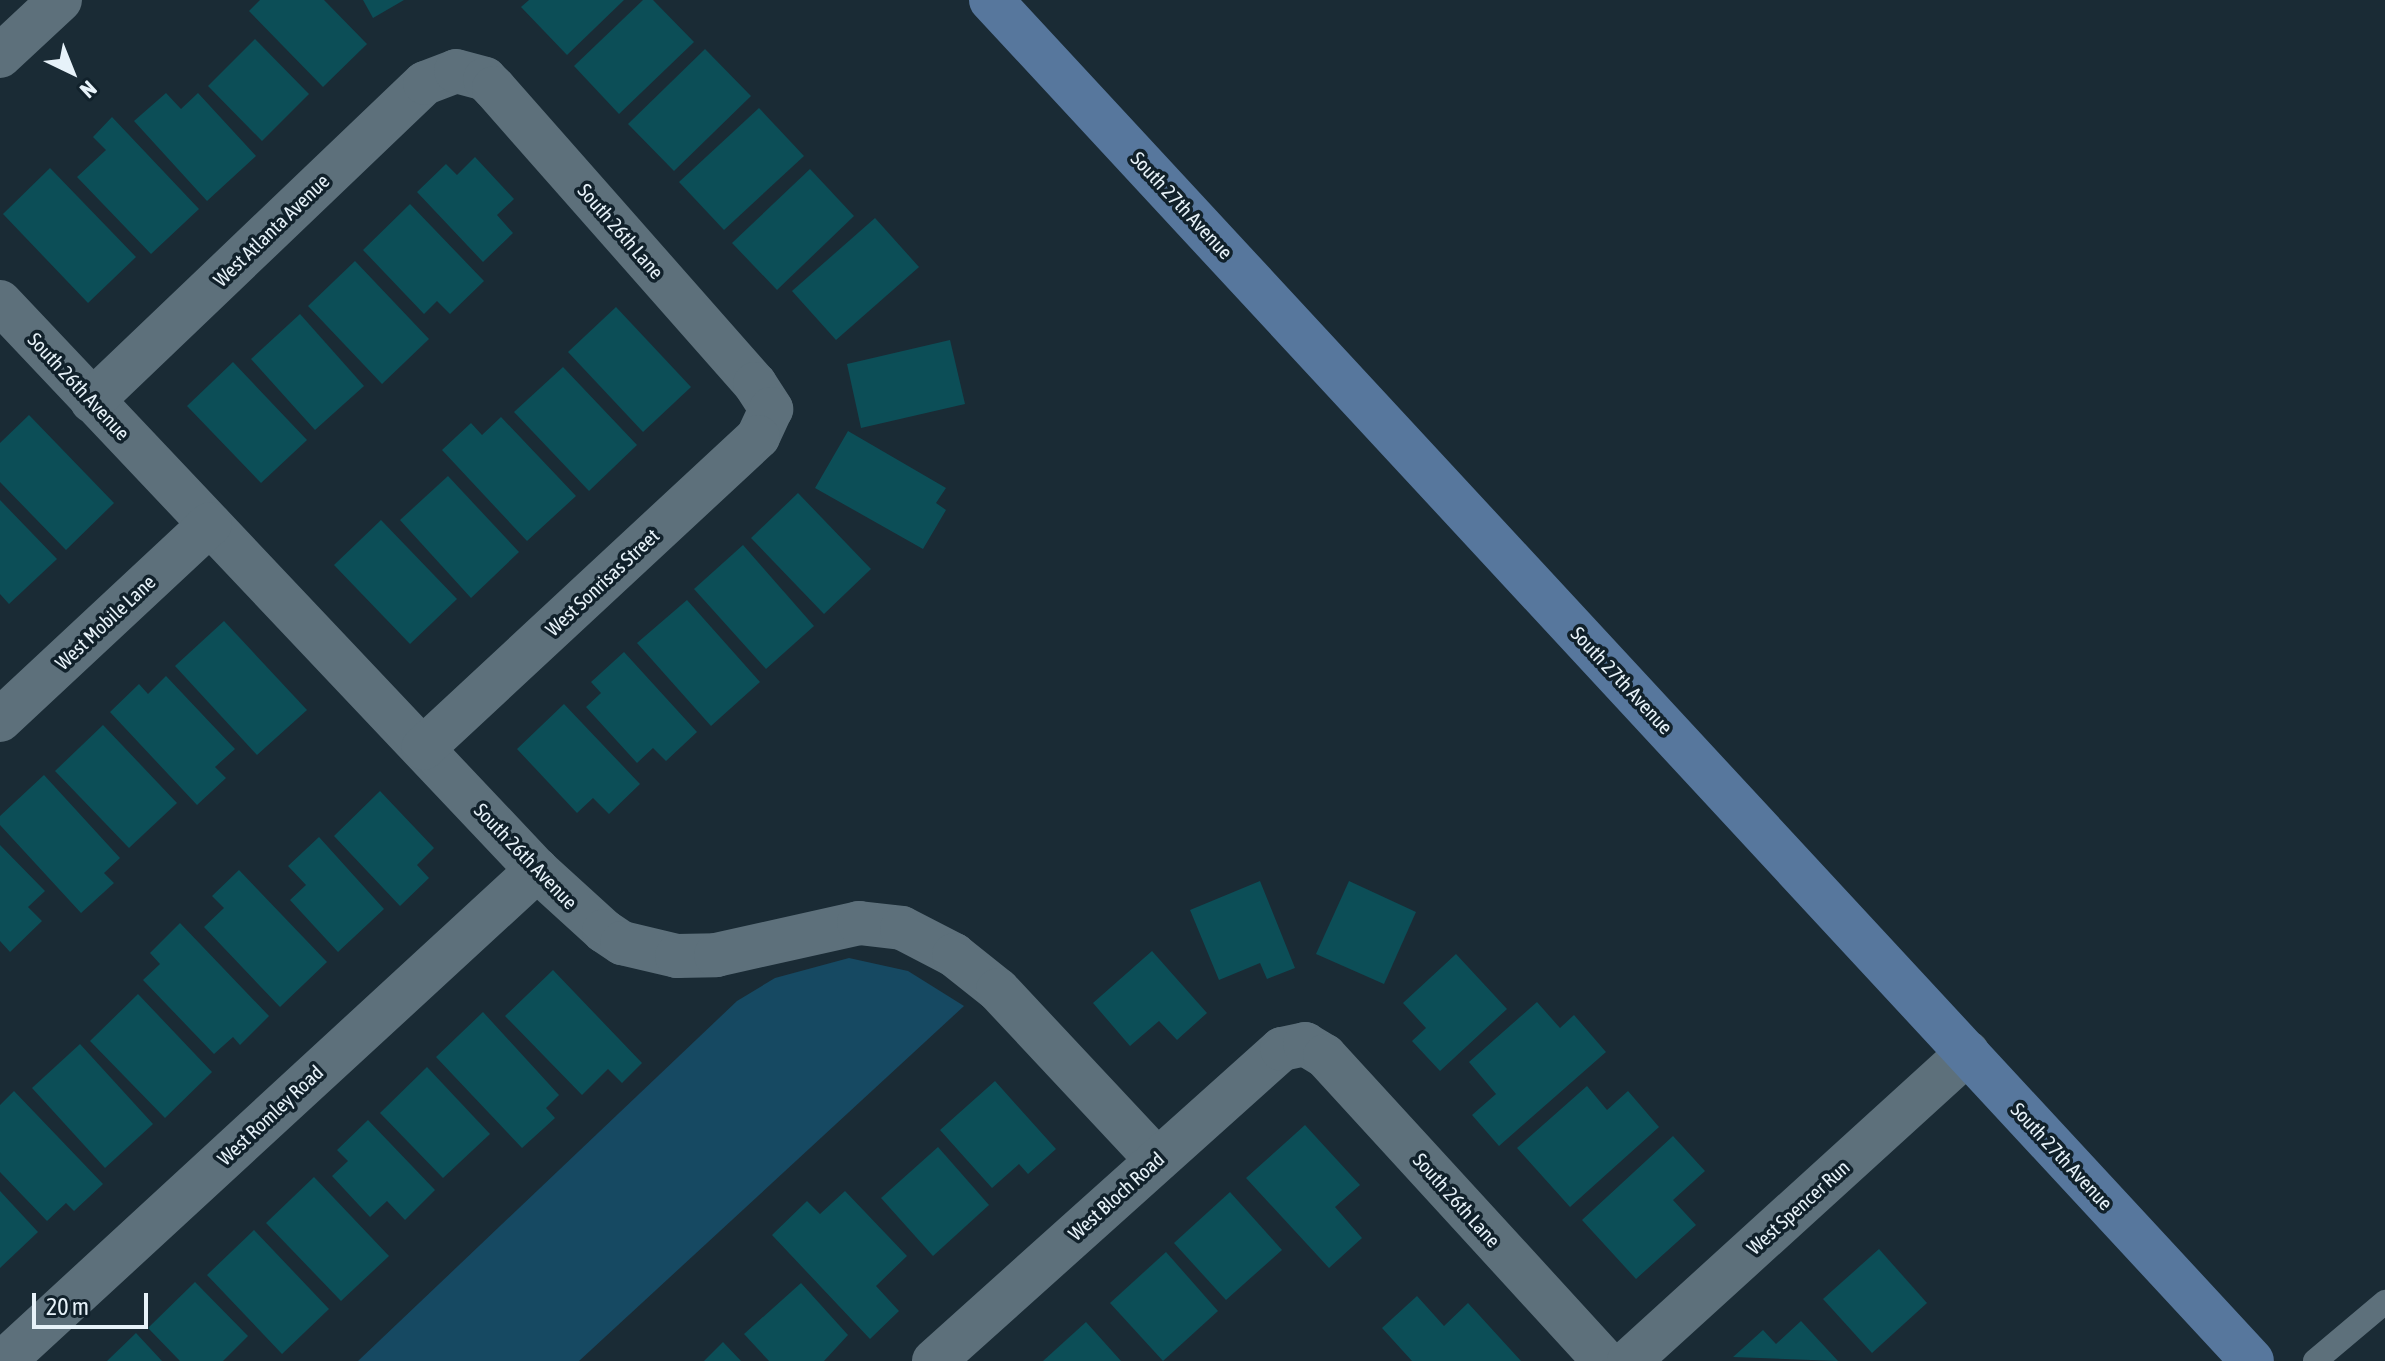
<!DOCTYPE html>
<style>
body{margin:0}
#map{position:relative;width:2385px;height:1361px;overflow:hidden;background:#1a2b35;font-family:"Asap Condensed",sans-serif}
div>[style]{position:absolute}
.green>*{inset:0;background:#164962}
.building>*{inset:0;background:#0c4e57}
.lane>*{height:24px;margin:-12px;padding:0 12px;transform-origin:12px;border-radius:12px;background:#5d707b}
.street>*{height:44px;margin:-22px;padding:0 22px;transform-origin:22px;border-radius:22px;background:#5d707b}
.secondary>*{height:44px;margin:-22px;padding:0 22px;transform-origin:22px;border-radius:22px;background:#57779d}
span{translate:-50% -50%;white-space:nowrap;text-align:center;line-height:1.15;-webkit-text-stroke:7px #11212b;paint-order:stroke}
.street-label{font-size:20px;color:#e7f2f9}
.north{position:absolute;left:32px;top:32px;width:80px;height:80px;-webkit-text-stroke:6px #11212b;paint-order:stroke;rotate:137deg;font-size:22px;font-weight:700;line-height:32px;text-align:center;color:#e7f2f9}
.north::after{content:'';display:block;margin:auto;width:28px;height:36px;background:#e7f2f9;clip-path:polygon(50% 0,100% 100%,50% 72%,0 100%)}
.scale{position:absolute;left:32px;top:1293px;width:116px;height:36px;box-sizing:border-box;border:4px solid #e7f2f9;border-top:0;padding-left:10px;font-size:24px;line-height:28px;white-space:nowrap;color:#e7f2f9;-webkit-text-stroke:6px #11212b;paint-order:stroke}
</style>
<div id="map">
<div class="green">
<div style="clip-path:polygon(849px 958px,908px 971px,964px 1006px,579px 1361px,358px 1361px,737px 1001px,775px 978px)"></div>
</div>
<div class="building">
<div style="clip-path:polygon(260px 0,324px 0,367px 44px,323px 87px,249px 11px)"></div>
<div style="clip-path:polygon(363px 0,404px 0,373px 18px)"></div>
<div style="clip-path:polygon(529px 0,624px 0,567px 55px,521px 7px)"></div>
<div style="clip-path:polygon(643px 0,653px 0,694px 42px,619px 114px,574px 66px)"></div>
<div style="clip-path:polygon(255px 39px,309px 94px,262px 141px,208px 86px)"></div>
<div style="clip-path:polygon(705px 49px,751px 96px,674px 171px,628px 124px)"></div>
<div style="clip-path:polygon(166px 93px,181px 109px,198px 93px,256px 156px,207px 201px,134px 121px)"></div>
<div style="clip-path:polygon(759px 108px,804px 156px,724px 230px,679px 182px)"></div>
<div style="clip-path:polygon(112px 117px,199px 209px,151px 254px,77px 177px,106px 150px,93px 137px)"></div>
<div style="clip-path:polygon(475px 157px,514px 199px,497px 215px,513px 233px,483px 262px,417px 192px,446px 164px,457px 175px)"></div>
<div style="clip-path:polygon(50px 168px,136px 257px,88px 303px,3px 214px)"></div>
<div style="clip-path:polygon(810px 169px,854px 216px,777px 290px,732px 243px)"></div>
<div style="clip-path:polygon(410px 204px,484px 281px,450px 314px,437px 301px,424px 314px,363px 250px)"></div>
<div style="clip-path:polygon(875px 218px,919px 267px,836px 340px,792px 291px)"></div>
<div style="clip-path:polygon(355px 261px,429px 339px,382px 384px,308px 306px)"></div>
<div style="clip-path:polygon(616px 307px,691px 387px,643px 432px,568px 352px)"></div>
<div style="clip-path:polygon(300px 314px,364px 386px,315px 430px,251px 359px)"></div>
<div style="clip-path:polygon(950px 340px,965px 404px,861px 428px,847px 364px)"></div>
<div style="clip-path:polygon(233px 362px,307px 440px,261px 483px,187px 406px)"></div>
<div style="clip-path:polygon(563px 367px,637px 445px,589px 491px,514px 412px)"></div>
<div style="clip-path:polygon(29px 415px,114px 503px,66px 550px,0 482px,0 443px)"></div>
<div style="clip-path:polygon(501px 417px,576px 496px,527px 541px,442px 450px,471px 423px,482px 435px)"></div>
<div style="clip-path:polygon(848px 431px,946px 488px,936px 503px,946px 510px,923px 549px,815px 488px)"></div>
<div style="clip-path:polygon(448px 476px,519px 552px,471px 598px,400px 520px)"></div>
<div style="clip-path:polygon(798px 493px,871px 569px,824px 614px,751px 538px)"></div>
<div style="clip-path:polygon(0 500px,57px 559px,9px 604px,0 594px)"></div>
<div style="clip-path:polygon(381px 520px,457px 599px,410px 644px,334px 565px)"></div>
<div style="clip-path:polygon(743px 545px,814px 626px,766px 669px,694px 589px)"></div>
<div style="clip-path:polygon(687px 600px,760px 682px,711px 726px,637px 643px)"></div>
<div style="clip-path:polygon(224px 621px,307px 710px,257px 755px,175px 666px)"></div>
<div style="clip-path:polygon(624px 652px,697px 732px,666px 761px,653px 748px,637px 763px,586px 707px,601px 693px,591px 682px)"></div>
<div style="clip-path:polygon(166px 676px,235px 749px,215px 767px,226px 778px,197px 805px,110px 712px,139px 684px,148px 694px)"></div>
<div style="clip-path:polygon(564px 704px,640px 784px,609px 814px,593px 798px,577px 813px,517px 749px)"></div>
<div style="clip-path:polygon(103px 725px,177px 803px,129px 848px,55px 771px)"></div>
<div style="clip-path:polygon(44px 775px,120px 858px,104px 873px,114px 883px,81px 913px,0 825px,0 816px)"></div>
<div style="clip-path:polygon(380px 791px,434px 848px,417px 865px,429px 878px,400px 906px,334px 836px)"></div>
<div style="clip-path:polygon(319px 837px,384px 909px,338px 952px,290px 900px,306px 885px,288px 866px)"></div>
<div style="clip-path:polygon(0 845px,45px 891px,28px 907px,42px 921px,10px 952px,0 941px)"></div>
<div style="clip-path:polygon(239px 870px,327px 962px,280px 1007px,204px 927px,224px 908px,212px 896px)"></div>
<div style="clip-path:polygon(1260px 881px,1295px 968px,1267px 979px,1260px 963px,1219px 980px,1190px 910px)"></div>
<div style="clip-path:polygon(1349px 881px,1416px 912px,1384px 984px,1316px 954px)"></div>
<div style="clip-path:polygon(180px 923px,269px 1016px,240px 1045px,233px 1037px,214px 1054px,143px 980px,160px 964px,150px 953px)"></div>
<div style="clip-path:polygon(1152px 951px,1207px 1013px,1177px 1040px,1159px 1021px,1130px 1046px,1093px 1003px)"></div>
<div style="clip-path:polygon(1456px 954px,1507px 1009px,1440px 1071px,1412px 1041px,1426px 1028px,1403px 1003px)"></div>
<div style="clip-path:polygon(553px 970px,642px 1063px,622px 1083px,608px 1069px,582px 1095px,505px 1016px)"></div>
<div style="clip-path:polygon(138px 994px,212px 1072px,165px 1118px,90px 1041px)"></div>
<div style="clip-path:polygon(1537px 1002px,1560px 1028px,1574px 1015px,1606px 1052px,1499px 1146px,1472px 1115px,1496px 1094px,1469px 1062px)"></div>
<div style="clip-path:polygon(483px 1012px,559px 1095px,546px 1108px,555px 1118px,522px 1148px,436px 1057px)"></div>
<div style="clip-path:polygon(80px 1044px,153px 1124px,105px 1168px,32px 1088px)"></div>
<div style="clip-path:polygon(427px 1067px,490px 1134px,443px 1178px,380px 1113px)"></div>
<div style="clip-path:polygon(995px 1081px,1056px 1149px,1028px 1174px,1019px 1164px,992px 1188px,940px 1130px)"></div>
<div style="clip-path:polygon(1587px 1086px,1607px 1110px,1628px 1091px,1659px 1127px,1570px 1207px,1517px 1148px)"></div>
<div style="clip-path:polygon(14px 1091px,103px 1184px,74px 1211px,66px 1203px,47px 1221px,0 1172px,0 1105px)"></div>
<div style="clip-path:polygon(368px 1120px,435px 1190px,405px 1220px,387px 1201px,370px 1217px,332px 1176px,348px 1161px,337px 1150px)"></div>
<div style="clip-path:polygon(1305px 1125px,1360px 1185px,1335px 1207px,1362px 1238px,1329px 1268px,1246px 1178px)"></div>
<div style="clip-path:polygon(1673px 1136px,1705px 1171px,1673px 1200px,1696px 1225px,1636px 1279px,1582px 1220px)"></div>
<div style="clip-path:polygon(938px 1147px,989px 1205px,933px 1256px,881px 1198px)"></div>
<div style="clip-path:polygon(314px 1177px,389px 1256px,341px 1301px,266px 1223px)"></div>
<div style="clip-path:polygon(0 1191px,38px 1232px,0 1268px)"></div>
<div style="clip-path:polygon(845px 1191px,907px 1256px,876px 1286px,899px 1311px,870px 1339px,772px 1235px,807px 1201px,820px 1214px)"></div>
<div style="clip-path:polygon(1230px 1192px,1282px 1250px,1226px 1300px,1174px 1243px)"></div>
<div style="clip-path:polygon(254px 1230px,329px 1309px,282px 1354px,207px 1275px)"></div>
<div style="clip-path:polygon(1879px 1249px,1927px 1303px,1872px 1353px,1823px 1299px)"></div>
<div style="clip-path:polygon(1166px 1252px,1218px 1311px,1163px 1361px,1110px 1303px)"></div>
<div style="clip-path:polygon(195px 1282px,248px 1336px,223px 1361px,180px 1361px,148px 1328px)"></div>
<div style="clip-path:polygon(801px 1283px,848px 1335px,824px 1361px,769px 1361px,744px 1334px)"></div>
<div style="clip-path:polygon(1417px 1296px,1444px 1326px,1468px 1303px,1521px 1361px,1412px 1361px,1382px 1328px)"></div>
<div style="clip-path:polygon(1801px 1321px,1838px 1361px,1733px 1357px,1763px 1330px,1776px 1344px)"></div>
<div style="clip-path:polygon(1086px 1322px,1121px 1361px,1043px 1361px)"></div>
<div style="clip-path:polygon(136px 1333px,162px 1361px,107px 1361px)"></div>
<div style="clip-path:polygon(723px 1342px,741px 1361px,704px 1361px)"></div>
</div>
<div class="lane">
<div style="left:2315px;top:1361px;width:92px;rotate:-40.1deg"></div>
</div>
<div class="street">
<div style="left:0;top:56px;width:82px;rotate:-43deg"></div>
<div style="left:0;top:302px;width:782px;rotate:46.61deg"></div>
<div style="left:537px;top:870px;width:91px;rotate:42.3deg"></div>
<div style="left:604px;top:931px;width:22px;rotate:34deg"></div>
<div style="left:622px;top:943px;width:57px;rotate:13.3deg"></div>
<div style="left:677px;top:956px;width:39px;rotate:-1deg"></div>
<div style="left:716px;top:955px;width:147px;rotate:-12.6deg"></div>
<div style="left:859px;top:923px;width:43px;rotate:6.6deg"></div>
<div style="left:902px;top:928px;width:59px;rotate:27.4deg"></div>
<div style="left:954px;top:955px;width:56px;rotate:38.5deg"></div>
<div style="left:998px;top:990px;width:233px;rotate:46.9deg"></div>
<div style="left:92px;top:401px;width:460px;rotate:-43.7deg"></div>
<div style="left:425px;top:83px;width:33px;rotate:-21deg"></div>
<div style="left:456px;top:71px;width:30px;rotate:15deg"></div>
<div style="left:485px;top:79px;width:13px;rotate:45deg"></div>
<div style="left:494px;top:88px;width:395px;rotate:48.6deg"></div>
<div style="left:755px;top:384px;width:30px;rotate:57deg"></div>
<div style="left:771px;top:409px;width:31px;rotate:115deg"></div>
<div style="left:758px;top:437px;width:457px;rotate:137.1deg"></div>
<div style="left:0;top:720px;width:287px;rotate:-43deg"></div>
<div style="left:4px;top:1361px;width:725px;rotate:-42.65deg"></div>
<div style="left:934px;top:1361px;width:467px;rotate:-41.9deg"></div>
<div style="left:1282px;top:1049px;width:24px;rotate:-12deg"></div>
<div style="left:1305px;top:1044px;width:23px;rotate:31deg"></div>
<div style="left:1325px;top:1056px;width:413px;rotate:47.5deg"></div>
<div style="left:1629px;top:1361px;width:458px;rotate:-42.3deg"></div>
</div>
<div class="secondary">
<div style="left:991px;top:0;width:1855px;rotate:47.18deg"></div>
</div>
<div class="street-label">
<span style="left:1182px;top:205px;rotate:47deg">South 27th Avenue</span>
<span style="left:271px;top:230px;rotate:-44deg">West Atlanta Avenue</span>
<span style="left:621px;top:231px;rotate:49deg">South 26th Lane</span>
<span style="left:79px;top:386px;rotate:47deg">South 26th Avenue</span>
<span style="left:602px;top:582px;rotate:-43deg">West Sonrisas Street</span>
<span style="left:105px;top:622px;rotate:-43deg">West Mobile Lane</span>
<span style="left:1622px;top:680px;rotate:47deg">South 27th Avenue</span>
<span style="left:526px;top:856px;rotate:46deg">South 26th Avenue</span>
<span style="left:270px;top:1115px;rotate:-43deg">West Romley Road</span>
<span style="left:2062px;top:1156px;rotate:47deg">South 27th Avenue</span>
<span style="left:1116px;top:1196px;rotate:-42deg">West Bloch Road</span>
<span style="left:1457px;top:1200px;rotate:48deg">South 26th Lane</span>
<span style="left:1798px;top:1207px;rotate:-42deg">West Spencer Run</span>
</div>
<div class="north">N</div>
<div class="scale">20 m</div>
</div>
